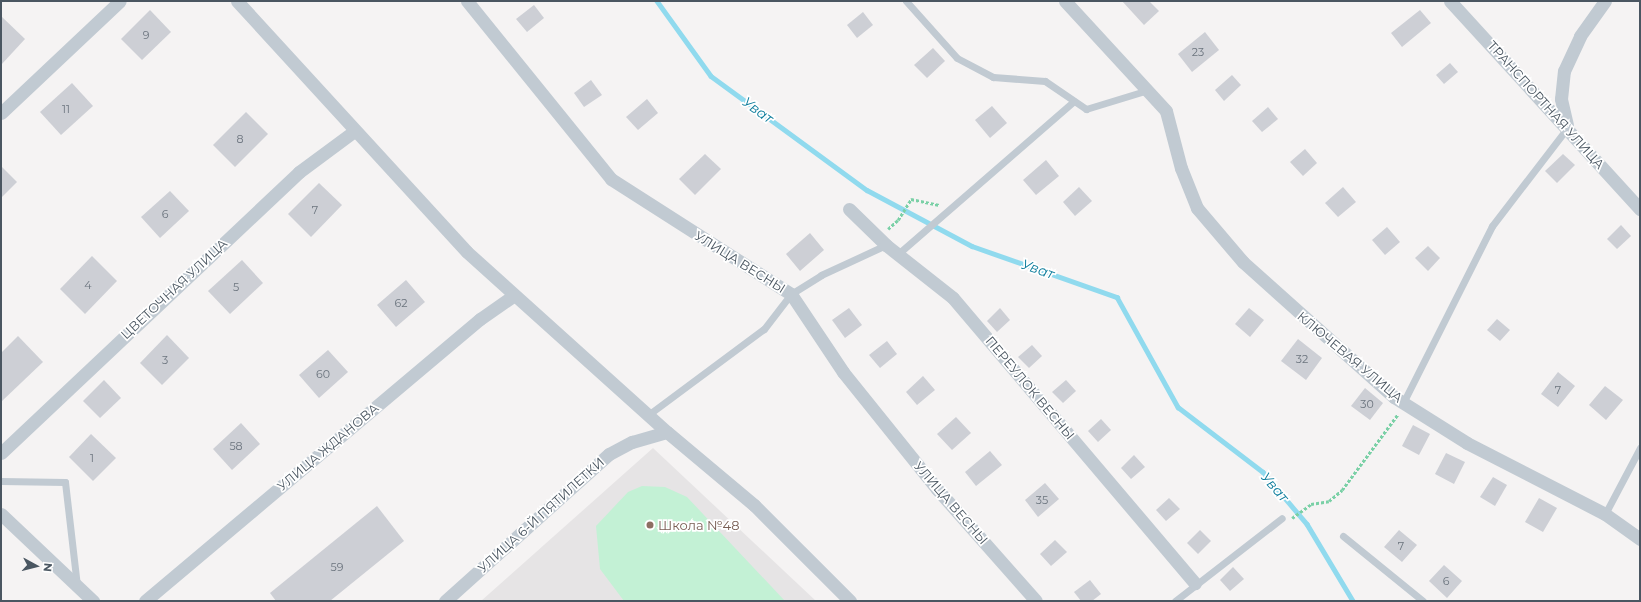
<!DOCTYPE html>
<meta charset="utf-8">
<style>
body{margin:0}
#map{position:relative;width:1641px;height:602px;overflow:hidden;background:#f5f3f3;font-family:Montserrat,sans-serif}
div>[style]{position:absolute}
.education>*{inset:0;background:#e6e4e5}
.green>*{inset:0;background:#c3f1d5}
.stream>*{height:4.5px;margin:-2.25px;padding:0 2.25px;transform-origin:2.25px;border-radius:2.25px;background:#90daee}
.building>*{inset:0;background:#cdcfd5}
.path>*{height:2.5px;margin-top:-1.25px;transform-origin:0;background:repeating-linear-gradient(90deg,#7ad0a6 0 3px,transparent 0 5px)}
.lane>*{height:7px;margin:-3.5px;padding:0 3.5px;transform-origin:3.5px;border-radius:3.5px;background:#c1cad2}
.street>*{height:13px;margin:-6.5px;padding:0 6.5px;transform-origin:6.5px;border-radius:6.5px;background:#c1cad2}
.dots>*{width:11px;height:11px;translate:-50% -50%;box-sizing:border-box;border:2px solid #fff;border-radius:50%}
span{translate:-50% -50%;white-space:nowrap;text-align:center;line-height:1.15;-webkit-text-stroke:3.5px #fff;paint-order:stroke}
.number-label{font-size:11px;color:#6b747e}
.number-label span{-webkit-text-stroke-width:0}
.street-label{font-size:13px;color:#4a5661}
.education-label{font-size:13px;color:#785e54}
.left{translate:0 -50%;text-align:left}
.water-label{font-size:14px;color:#0c7c9b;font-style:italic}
.frame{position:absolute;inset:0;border:2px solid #4a5661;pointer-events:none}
.north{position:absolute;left:16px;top:546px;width:40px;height:40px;-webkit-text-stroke:3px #fff;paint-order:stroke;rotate:97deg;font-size:11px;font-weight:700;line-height:16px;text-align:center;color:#4a5661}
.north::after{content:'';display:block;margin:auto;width:14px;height:18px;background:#4a5661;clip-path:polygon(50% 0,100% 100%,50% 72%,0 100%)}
</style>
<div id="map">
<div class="education">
<div style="clip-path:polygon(653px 448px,816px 601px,481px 601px)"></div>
</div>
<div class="green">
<div style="clip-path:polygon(642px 486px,665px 487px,687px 497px,785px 601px,624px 601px,600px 569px,596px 526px,628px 492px)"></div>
</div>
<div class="stream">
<div style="left:657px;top:1px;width:92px;rotate:54.2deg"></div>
<div style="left:711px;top:76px;width:193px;rotate:36.2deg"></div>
<div style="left:867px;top:190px;width:119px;rotate:28.1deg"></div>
<div style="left:972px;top:246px;width:154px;rotate:19.4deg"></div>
<div style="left:1117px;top:297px;width:126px;rotate:61deg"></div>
<div style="left:1178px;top:407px;width:107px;rotate:37.4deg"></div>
<div style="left:1263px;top:472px;width:68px;rotate:49.8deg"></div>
<div style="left:1307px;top:524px;width:90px;rotate:59.1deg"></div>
</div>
<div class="building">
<div style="clip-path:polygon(1122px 1px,1149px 1px,1159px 11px,1144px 25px)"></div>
<div style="clip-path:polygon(534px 5px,544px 18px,527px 32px,516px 19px)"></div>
<div style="clip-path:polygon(150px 10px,171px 32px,142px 60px,121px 39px)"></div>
<div style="clip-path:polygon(1420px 10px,1431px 23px,1402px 47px,1391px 33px)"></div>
<div style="clip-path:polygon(863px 12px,873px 25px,857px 38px,847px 25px)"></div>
<div style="clip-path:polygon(1px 16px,25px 39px,1px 65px)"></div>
<div style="clip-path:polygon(1205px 32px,1219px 50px,1192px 72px,1178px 54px)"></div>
<div style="clip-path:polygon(933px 48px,945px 61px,927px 78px,914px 65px)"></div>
<div style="clip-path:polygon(1450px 63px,1458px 72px,1444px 84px,1436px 75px)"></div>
<div style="clip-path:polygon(1232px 75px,1241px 85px,1224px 101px,1215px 90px)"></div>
<div style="clip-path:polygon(591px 80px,602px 95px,584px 107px,574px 93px)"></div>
<div style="clip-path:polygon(72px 83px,93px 106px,61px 135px,40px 112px)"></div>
<div style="clip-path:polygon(647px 99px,658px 113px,638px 130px,626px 117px)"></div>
<div style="clip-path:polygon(992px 106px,1007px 123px,990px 138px,975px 120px)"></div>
<div style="clip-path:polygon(1268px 107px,1278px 119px,1262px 132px,1252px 121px)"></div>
<div style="clip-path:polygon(246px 112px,268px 134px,235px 167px,213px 145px)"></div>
<div style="clip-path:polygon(1305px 149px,1317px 163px,1303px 176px,1290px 162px)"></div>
<div style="clip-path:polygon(705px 154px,721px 169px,695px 195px,679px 179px)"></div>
<div style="clip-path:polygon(1563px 154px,1575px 165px,1557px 183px,1545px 171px)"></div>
<div style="clip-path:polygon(1046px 160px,1059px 176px,1036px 195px,1023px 180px)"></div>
<div style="clip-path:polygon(1px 166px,17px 182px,1px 198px)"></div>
<div style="clip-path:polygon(319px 183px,342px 205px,311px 237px,288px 214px)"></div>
<div style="clip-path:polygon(1079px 187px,1092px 201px,1075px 216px,1063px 202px)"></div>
<div style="clip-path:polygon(1343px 187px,1356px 202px,1338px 217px,1325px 203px)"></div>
<div style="clip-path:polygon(170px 191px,189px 211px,160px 238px,141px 217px)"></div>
<div style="clip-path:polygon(1621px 225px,1631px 236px,1617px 249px,1607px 239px)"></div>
<div style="clip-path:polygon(1387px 227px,1400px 242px,1385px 255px,1372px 240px)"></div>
<div style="clip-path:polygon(810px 233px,824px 250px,800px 271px,786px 254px)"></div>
<div style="clip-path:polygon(1428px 246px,1440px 258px,1428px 271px,1415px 258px)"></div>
<div style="clip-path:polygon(92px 256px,117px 281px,85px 314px,60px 289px)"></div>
<div style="clip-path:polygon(242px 260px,263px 283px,230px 314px,208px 291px)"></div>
<div style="clip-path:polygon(406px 280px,425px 302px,396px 327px,377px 305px)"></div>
<div style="clip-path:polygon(849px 308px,862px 325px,845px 338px,832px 320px)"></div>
<div style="clip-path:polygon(1000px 308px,1010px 320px,997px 332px,987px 321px)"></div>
<div style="clip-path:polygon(1249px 308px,1264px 320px,1250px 337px,1235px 324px)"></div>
<div style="clip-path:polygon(1497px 319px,1510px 330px,1500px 341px,1487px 330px)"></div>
<div style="clip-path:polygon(167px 335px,189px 358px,162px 385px,140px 363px)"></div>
<div style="clip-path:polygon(18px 336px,43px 362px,1px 402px,1px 353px)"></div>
<div style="clip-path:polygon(1298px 339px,1322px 358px,1306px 380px,1281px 361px)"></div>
<div style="clip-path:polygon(887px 341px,897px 354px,880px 368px,869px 355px)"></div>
<div style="clip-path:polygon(1032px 345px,1042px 356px,1029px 368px,1018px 357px)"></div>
<div style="clip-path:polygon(328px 350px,348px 372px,319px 398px,299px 375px)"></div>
<div style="clip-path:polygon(1558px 372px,1575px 386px,1558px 407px,1541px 394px)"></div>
<div style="clip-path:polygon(923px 376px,935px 390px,917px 405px,906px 392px)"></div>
<div style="clip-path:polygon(104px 380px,121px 398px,100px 418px,83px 401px)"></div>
<div style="clip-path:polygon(1066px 380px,1076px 391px,1063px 403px,1052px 392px)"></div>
<div style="clip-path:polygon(1605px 386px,1623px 400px,1606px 420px,1589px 405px)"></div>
<div style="clip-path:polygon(1365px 388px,1383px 403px,1370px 420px,1351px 406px)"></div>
<div style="clip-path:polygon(956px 417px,971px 433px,952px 450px,937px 434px)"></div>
<div style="clip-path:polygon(1101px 419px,1111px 430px,1098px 442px,1088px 431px)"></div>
<div style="clip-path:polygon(241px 423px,260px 444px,232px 470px,213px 449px)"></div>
<div style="clip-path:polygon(1413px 425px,1430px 434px,1419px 455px,1402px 446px)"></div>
<div style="clip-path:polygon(91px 434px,116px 458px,93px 481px,69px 457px)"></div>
<div style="clip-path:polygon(990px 451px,1002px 465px,976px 486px,965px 472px)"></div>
<div style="clip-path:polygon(1446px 453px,1465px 462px,1454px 484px,1435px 474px)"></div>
<div style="clip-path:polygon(1134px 455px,1145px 467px,1131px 479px,1121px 468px)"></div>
<div style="clip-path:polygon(1493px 477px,1507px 485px,1495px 506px,1480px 497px)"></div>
<div style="clip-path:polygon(1045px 483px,1059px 499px,1038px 517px,1025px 500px)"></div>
<div style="clip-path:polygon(1169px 498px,1180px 509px,1166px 521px,1156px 510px)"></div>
<div style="clip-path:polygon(1539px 498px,1557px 508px,1543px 532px,1525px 522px)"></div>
<div style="clip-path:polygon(377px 506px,404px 541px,330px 601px,276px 601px,270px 593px)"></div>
<div style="clip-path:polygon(1200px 530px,1211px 541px,1198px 554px,1187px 543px)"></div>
<div style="clip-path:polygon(1399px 530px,1417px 545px,1402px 562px,1384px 547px)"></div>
<div style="clip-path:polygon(1055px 540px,1067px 552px,1051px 566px,1040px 554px)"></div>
<div style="clip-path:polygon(1444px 565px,1462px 581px,1447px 598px,1429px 581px)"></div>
<div style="clip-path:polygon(1233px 567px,1244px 579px,1230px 591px,1220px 580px)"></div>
<div style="clip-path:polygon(1090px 580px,1101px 594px,1092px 601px,1081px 601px,1074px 592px)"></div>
</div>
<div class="path">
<div style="left:888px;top:229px;width:13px;rotate:-42deg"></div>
<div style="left:898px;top:220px;width:25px;rotate:-58deg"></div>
<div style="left:911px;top:199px;width:29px;rotate:12deg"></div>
<div style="left:1292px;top:518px;width:24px;rotate:-36deg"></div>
<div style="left:1311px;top:504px;width:18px;rotate:-9deg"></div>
<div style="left:1329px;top:501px;width:17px;rotate:-40deg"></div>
<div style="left:1342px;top:490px;width:94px;rotate:-53.6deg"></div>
</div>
<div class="lane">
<div style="left:906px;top:1px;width:76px;rotate:48.2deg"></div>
<div style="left:957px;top:58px;width:41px;rotate:27.8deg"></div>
<div style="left:993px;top:77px;width:52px;rotate:4.4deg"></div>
<div style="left:1045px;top:81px;width:50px;rotate:34.3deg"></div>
<div style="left:1086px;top:109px;width:65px;rotate:-17deg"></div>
<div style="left:898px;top:254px;width:233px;rotate:-41deg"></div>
<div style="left:1403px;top:403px;width:198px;rotate:-63.3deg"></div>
<div style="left:1492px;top:226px;width:125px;rotate:-52.5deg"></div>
<div style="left:648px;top:415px;width:144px;rotate:-36.6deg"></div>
<div style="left:764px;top:329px;width:44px;rotate:-52.4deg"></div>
<div style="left:791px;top:294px;width:36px;rotate:-32deg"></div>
<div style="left:821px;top:275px;width:72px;rotate:-24.8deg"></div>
<div style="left:1px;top:481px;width:64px;rotate:0.9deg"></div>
<div style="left:65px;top:482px;width:104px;rotate:83.4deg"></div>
<div style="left:1605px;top:514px;width:75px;rotate:-62.1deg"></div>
<div style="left:1343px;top:536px;width:103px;rotate:39.1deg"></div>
<div style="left:1175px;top:601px;width:135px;rotate:-37.8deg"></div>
</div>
<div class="street">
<div style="left:237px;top:1px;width:340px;rotate:47.5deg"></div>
<div style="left:467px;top:252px;width:269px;rotate:42deg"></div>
<div style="left:667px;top:432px;width:114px;rotate:40deg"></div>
<div style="left:754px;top:505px;width:136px;rotate:45deg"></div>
<div style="left:467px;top:1px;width:229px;rotate:51deg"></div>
<div style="left:611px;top:179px;width:214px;rotate:32.6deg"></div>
<div style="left:791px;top:294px;width:94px;rotate:56.3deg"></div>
<div style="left:843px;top:372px;width:150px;rotate:51.2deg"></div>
<div style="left:937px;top:489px;width:149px;rotate:48.5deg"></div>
<div style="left:1065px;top:1px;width:149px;rotate:47.4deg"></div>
<div style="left:1166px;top:111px;width:59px;rotate:75.3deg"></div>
<div style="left:1181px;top:168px;width:43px;rotate:68.2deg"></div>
<div style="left:1197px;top:208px;width:71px;rotate:49.6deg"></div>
<div style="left:1243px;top:262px;width:203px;rotate:41.8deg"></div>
<div style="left:1394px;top:397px;width:86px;rotate:32.2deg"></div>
<div style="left:1467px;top:443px;width:155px;rotate:27.2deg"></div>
<div style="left:1605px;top:514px;width:43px;rotate:35.5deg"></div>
<div style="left:1450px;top:1px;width:282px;rotate:47.6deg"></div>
<div style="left:1px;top:113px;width:163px;rotate:-43.3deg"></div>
<div style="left:1567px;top:125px;width:27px;rotate:-103deg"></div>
<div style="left:1561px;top:99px;width:28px;rotate:-84deg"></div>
<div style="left:1564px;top:71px;width:38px;rotate:-65deg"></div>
<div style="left:1580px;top:36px;width:43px;rotate:-54.5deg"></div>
<div style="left:849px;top:209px;width:52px;rotate:44.2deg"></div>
<div style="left:886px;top:245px;width:85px;rotate:38.3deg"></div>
<div style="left:953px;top:298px;width:374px;rotate:49.7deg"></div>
<div style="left:1px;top:453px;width:410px;rotate:-43.3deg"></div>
<div style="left:299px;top:172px;width:67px;rotate:-36.5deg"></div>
<div style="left:1px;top:514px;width:127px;rotate:43.4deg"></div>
<div style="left:145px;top:601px;width:438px;rotate:-40.1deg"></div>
<div style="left:480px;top:319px;width:40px;rotate:-34.9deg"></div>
<div style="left:445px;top:601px;width:220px;rotate:-41.9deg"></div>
<div style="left:609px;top:454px;width:26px;rotate:-28deg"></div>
<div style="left:632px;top:442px;width:36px;rotate:-16deg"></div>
</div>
<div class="dots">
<div style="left:650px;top:525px;background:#8d6e63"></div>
</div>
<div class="number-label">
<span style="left:146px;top:35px">9</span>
<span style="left:1198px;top:52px">23</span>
<span style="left:66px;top:109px">11</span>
<span style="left:240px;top:139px">8</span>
<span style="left:315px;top:210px">7</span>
<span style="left:165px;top:214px">6</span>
<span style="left:88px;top:285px">4</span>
<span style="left:236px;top:287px">5</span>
<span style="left:401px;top:303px">62</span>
<span style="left:1302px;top:359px">32</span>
<span style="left:165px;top:360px">3</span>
<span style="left:323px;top:374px">60</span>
<span style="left:1558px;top:390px">7</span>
<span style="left:1367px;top:404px">30</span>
<span style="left:236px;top:446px">58</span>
<span style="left:92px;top:458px">1</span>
<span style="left:1042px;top:500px">35</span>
<span style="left:1401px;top:546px">7</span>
<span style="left:337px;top:567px">59</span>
<span style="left:1446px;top:581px">6</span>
</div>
<div class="street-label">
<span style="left:1546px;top:105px;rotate:48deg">ТРАНСПОРТНАЯ УЛИЦА</span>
<span style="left:740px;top:262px;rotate:32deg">УЛИЦА ВЕСНЫ</span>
<span style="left:174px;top:289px;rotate:-43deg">ЦВЕТОЧНАЯ УЛИЦА</span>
<span style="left:1350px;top:357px;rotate:40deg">КЛЮЧЕВАЯ УЛИЦА</span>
<span style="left:1030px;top:388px;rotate:50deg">ПЕРЕУЛОК ВЕСНЫ</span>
<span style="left:328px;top:447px;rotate:-40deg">УЛИЦА ЖДАНОВА</span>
<span style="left:951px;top:503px;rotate:49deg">УЛИЦА ВЕСНЫ</span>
<span style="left:541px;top:515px;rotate:-42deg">УЛИЦА 6-Й ПЯТИЛЕТКИ</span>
</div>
<div class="education-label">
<span class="left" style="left:658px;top:525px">Школа №48</span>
</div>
<div class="water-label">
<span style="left:758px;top:110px;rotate:36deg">Уват</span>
<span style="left:1038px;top:269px;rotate:19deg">Уват</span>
<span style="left:1275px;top:487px;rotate:49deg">Уват</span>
</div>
<div class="frame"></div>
<div class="north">N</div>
</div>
